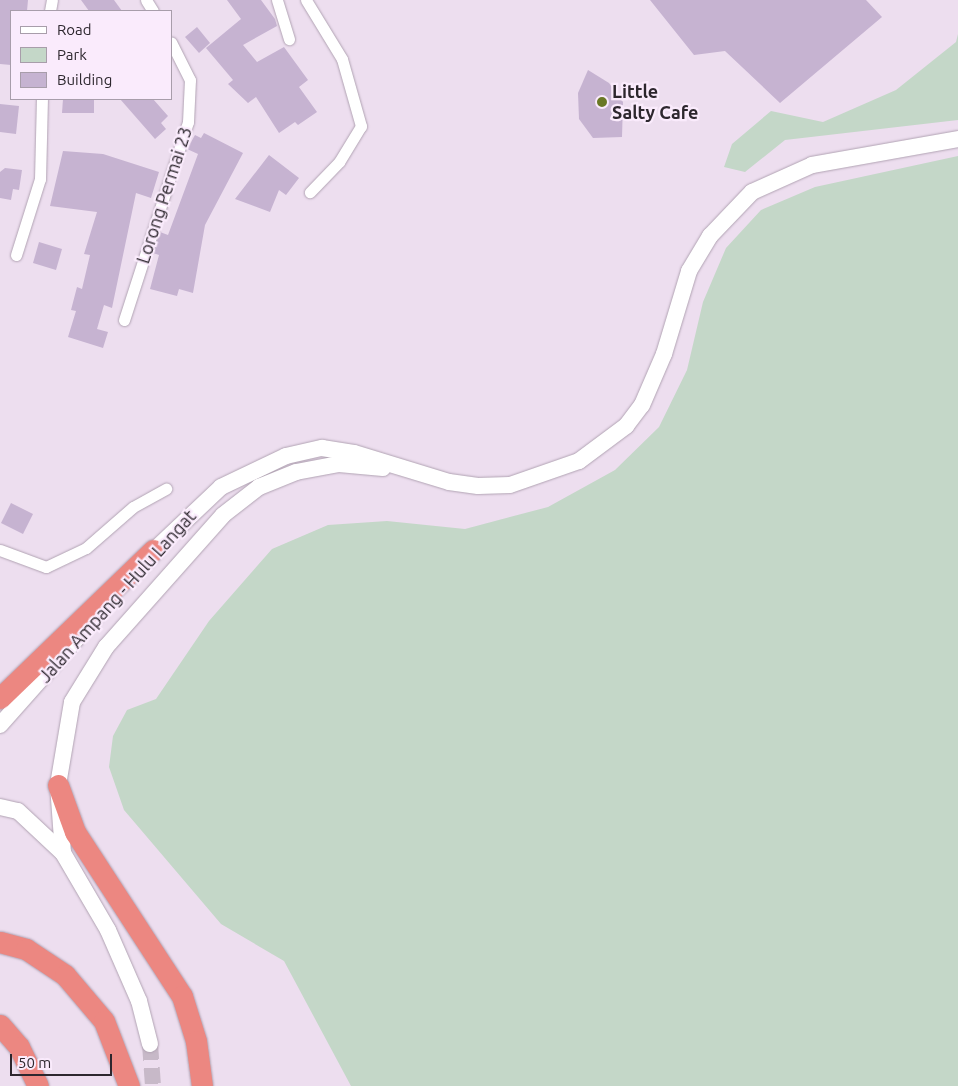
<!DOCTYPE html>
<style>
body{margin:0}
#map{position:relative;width:958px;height:1086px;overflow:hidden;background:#eddeef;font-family:Ubuntu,sans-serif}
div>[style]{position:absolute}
.green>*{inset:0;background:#c4d7c8}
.building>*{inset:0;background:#c6b3d1}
.secondary-tunnel>*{height:16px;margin-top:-8px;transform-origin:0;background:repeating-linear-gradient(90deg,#c7b9c8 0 16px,transparent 0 24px)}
.roads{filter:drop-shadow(0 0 1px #b1a3b3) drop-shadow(0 0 1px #b1a3b3)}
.street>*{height:11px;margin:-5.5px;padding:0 5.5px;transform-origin:5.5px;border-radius:5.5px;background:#fff}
.secondary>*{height:16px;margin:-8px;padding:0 8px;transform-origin:8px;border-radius:8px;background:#fff}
.highway>*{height:21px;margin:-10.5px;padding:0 10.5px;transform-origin:10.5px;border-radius:10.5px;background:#ec8781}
.dots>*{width:14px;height:14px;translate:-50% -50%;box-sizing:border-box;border:2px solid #faebfc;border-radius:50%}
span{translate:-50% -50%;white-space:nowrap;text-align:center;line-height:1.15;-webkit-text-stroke:4.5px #faebfc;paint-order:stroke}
.poi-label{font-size:18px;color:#2d272e;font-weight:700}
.left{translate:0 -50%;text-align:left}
.street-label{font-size:18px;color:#2d272e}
.legend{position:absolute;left:10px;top:10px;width:162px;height:90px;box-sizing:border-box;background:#faebfc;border:1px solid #a89daa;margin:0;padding:6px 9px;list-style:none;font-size:15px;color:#2d272e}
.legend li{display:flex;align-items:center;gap:10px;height:25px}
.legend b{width:25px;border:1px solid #a89daa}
.scale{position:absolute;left:10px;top:1054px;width:102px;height:22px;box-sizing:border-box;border:2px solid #2d272e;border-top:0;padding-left:6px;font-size:15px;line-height:18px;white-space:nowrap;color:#2d272e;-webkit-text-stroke:4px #faebfc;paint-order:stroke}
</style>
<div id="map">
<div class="green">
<div style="clip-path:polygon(958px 34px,958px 120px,785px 140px,745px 172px,724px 167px,732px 144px,771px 111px,823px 122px,896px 90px,956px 42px)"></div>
<div style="clip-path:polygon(958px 156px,958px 1086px,351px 1086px,284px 961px,221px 924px,124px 810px,109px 767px,113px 736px,127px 710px,156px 699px,209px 621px,272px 549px,328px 525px,387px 521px,465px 529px,548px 507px,615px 470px,659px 427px,687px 370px,703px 302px,726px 248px,761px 210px,815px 187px)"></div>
</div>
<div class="building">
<div style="clip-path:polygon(0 0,28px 0,27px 11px,11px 11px,11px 65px,0 64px)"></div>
<div style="clip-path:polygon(81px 0,114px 0,122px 11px,89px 11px)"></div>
<div style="clip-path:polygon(227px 0,261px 0,275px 19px,277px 26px,243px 45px,257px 62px,284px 47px,308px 80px,299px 87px,317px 112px,298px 125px,295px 122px,279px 133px,256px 97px,248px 103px,228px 84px,233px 80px,206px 48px,241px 19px)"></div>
<div style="clip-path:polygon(650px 0,866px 0,882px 17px,780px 103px,725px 51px,694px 55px)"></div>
<div style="clip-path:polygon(197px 27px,210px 43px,199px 53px,185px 37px)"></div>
<div style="clip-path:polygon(588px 70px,609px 83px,623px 102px,622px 137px,593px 138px,579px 119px,578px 93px)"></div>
<div style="clip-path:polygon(63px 99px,94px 99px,94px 113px,62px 113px)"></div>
<div style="clip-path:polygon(120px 99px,153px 99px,168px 116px,161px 123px,166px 129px,155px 139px)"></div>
<div style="clip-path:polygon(0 104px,19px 106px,16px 134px,0 132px)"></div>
<div style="clip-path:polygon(204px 133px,243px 153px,205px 225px,193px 293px,179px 289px,177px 296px,150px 289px,159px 255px,153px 253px,160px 232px,168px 235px,198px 154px,187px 149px,195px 135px,201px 138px)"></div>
<div style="clip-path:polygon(63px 151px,103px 154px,159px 172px,151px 198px,136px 193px,112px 308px,104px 305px,97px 329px,108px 332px,103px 348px,68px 337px,76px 311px,71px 310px,77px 287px,82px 289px,90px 255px,84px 254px,97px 212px,50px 206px)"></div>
<div style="clip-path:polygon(269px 155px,299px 178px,286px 195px,279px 190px,270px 212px,235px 199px)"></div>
<div style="clip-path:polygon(5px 168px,22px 170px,19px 190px,13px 189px,11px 200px,0 198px,0 172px)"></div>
<div style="clip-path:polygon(39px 242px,62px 249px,56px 270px,33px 263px)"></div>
<div style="clip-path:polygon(11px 503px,33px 514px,23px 534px,1px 523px)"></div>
</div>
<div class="secondary-tunnel">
<div style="left:150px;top:1044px;width:42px;rotate:85.9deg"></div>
</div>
<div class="roads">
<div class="street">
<div style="left:146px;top:0;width:13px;rotate:58deg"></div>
<div style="left:277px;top:0;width:41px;rotate:72.9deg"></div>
<div style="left:306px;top:0;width:69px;rotate:58.6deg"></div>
<div style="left:342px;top:59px;width:70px;rotate:74.2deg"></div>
<div style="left:361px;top:126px;width:42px;rotate:121.4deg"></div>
<div style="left:339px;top:162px;width:42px;rotate:134deg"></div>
<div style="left:50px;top:11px;width:11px;rotate:-80deg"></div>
<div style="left:16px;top:255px;width:80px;rotate:-72.5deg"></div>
<div style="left:40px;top:179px;width:80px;rotate:-88.6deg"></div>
<div style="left:124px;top:320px;width:208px;rotate:-72.1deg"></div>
<div style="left:188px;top:122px;width:42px;rotate:-87.3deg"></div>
<div style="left:190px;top:80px;width:42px;rotate:-116.6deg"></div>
<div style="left:0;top:550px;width:49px;rotate:20.3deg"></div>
<div style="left:46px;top:567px;width:44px;rotate:-25.4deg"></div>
<div style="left:86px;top:548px;width:62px;rotate:-41.1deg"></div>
<div style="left:133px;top:507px;width:38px;rotate:-29deg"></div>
</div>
<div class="secondary">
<div style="left:146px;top:558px;width:103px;rotate:-43.4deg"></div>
<div style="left:221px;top:487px;width:72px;rotate:-25.5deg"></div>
<div style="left:286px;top:456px;width:37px;rotate:-13deg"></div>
<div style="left:322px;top:448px;width:32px;rotate:9deg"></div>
<div style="left:354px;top:453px;width:99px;rotate:17deg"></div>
<div style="left:449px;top:482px;width:29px;rotate:8deg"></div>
<div style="left:478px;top:486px;width:32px;rotate:-2deg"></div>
<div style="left:510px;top:485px;width:73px;rotate:-19.2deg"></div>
<div style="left:579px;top:461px;width:59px;rotate:-36.7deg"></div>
<div style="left:626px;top:426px;width:26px;rotate:-53deg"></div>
<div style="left:642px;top:405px;width:56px;rotate:-66.7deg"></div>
<div style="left:664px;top:354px;width:87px;rotate:-73.2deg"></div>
<div style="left:689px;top:271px;width:41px;rotate:-59deg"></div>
<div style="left:710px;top:236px;width:61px;rotate:-46.3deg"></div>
<div style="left:752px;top:192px;width:66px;rotate:-24.2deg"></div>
<div style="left:812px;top:165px;width:148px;rotate:-10.1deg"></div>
<div style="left:0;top:725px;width:142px;rotate:-48.4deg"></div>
<div style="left:0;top:807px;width:18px;rotate:13deg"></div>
<div style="left:18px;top:811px;width:62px;rotate:43deg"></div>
<div style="left:150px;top:1044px;width:44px;rotate:-104.3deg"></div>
<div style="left:139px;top:1001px;width:77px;rotate:-113.6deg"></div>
<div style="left:108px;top:930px;width:89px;rotate:-120.3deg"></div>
<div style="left:63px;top:853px;width:68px;rotate:-94.2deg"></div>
<div style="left:58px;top:785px;width:84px;rotate:-80.4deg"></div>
<div style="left:72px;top:702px;width:65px;rotate:-58.3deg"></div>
<div style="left:106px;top:647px;width:176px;rotate:-48.4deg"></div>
<div style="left:223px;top:515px;width:46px;rotate:-37.9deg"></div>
<div style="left:259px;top:487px;width:40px;rotate:-22deg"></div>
<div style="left:296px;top:472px;width:44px;rotate:-10.5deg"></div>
<div style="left:339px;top:464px;width:44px;rotate:5.2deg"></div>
</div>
<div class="highway">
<div style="left:0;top:698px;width:213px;rotate:-44deg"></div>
<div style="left:58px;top:785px;width:50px;rotate:70.1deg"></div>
<div style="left:75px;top:832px;width:196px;rotate:56.9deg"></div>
<div style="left:182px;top:996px;width:47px;rotate:72.7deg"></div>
<div style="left:196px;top:1041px;width:45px;rotate:82.4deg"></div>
<div style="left:0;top:942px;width:27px;rotate:15deg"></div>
<div style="left:26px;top:949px;width:47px;rotate:33.7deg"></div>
<div style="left:65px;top:975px;width:60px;rotate:49.7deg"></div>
<div style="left:104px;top:1021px;width:70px;rotate:69deg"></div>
<div style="left:0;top:1025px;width:29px;rotate:49deg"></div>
<div style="left:19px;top:1047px;width:43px;rotate:64deg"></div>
</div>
</div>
<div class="dots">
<div style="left:602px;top:102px;background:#697825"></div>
</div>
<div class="poi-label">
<span class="left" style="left:612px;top:102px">Little<br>Salty Cafe</span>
</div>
<div class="street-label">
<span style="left:164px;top:195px;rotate:-72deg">Lorong Permai 23</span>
<span style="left:117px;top:596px;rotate:-48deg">Jalan Ampang - Hulu Langat</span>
</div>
<ul class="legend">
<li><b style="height:6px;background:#fff"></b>Road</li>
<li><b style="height:14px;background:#c4d7c8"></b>Park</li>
<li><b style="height:14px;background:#c6b3d1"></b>Building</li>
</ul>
<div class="scale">50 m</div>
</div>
